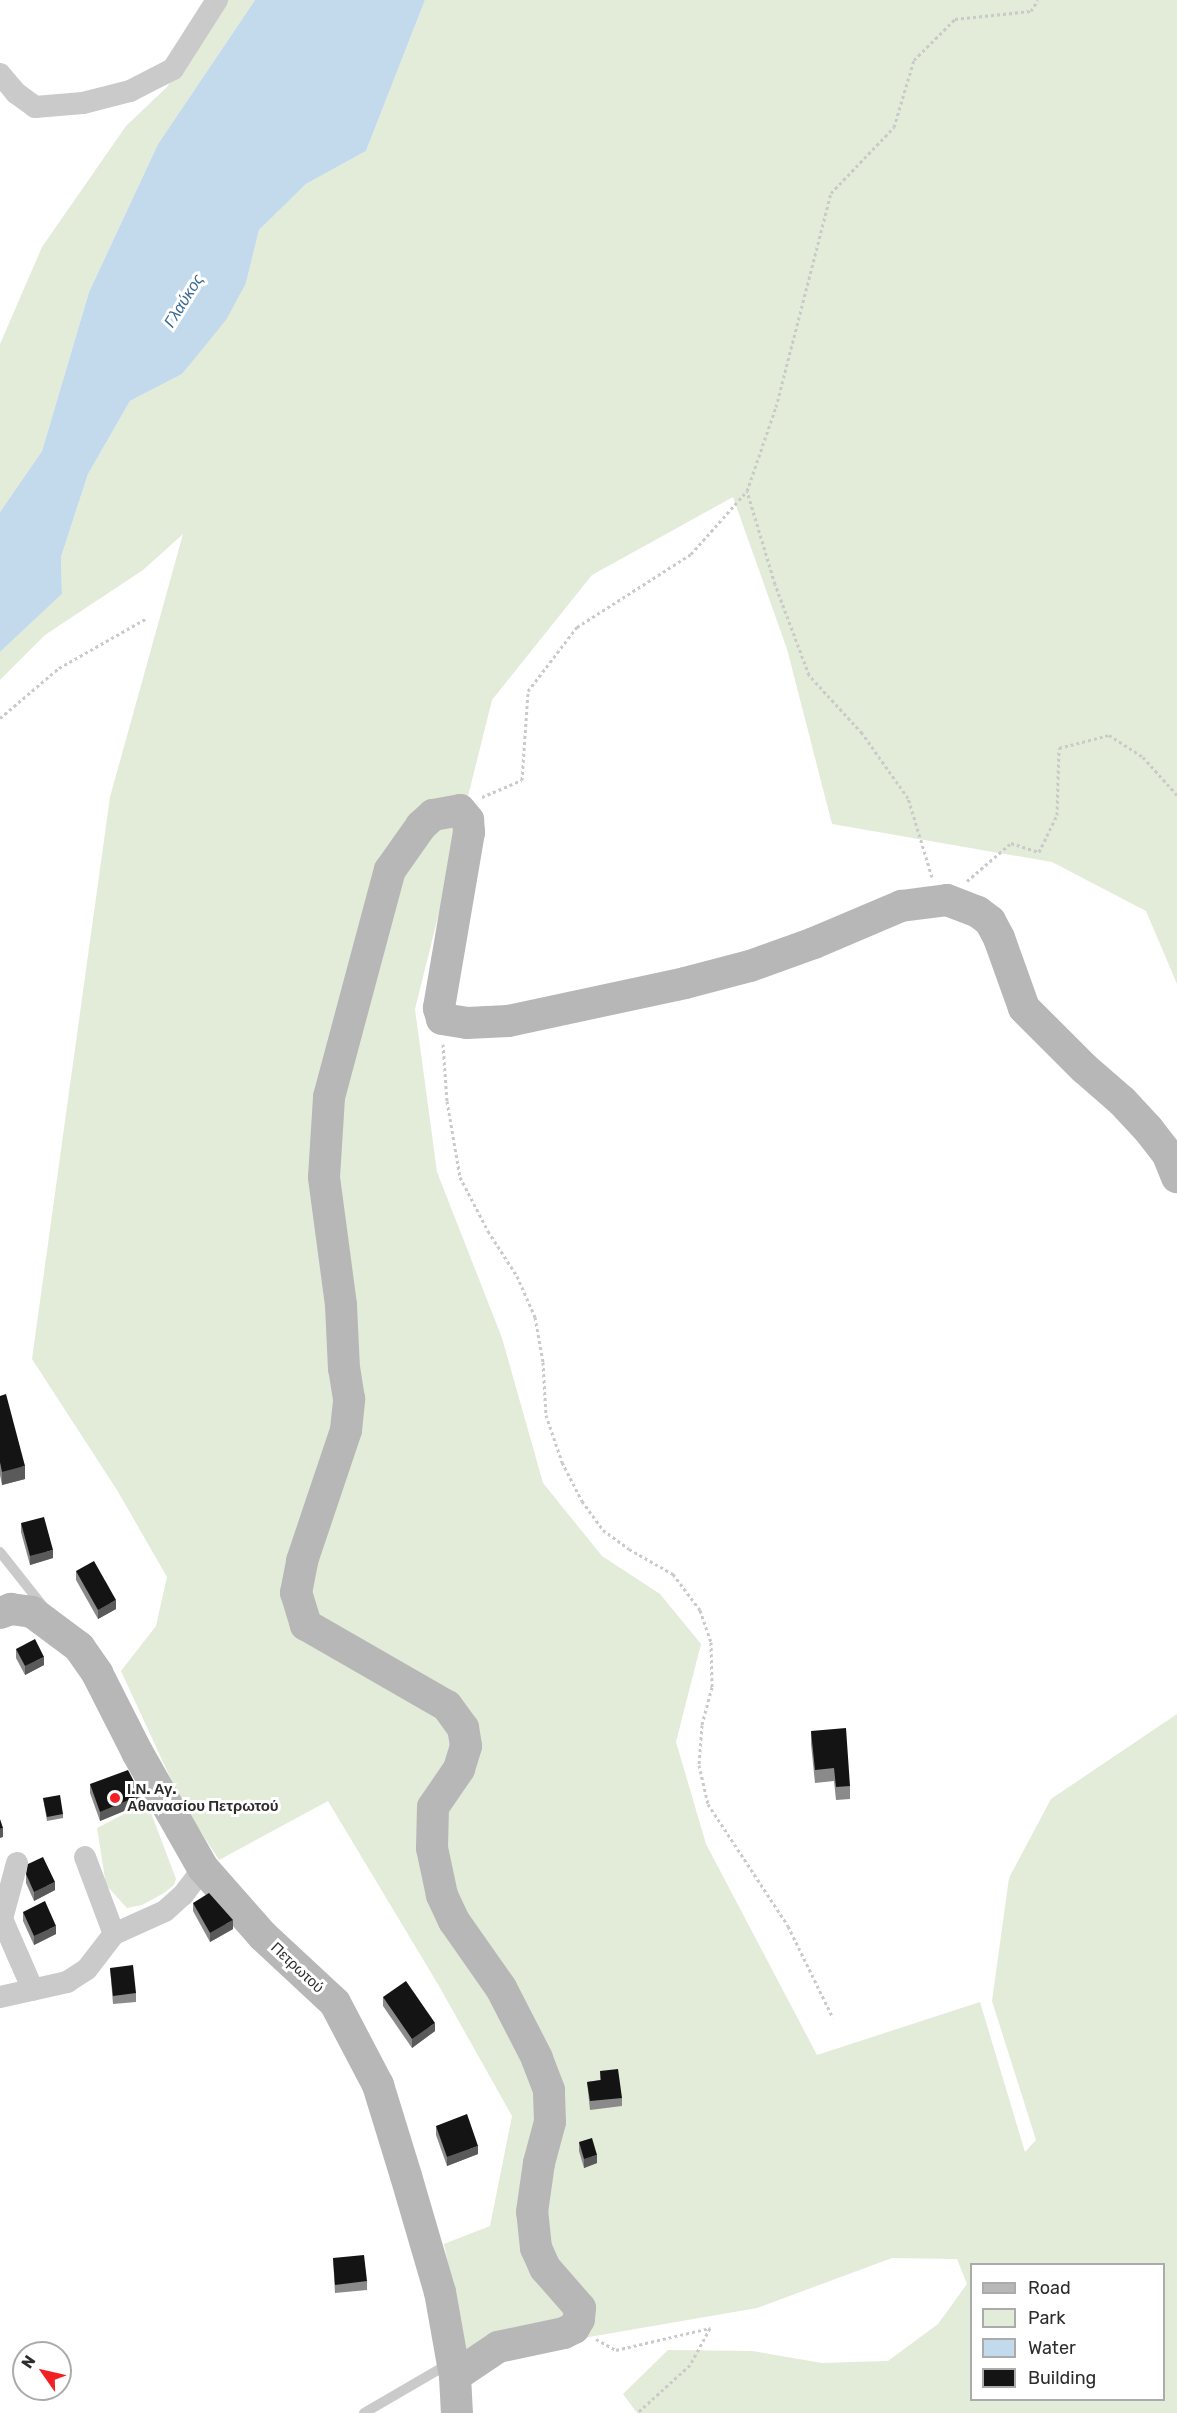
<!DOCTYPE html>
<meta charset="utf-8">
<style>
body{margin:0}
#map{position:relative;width:1177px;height:2413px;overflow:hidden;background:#fff;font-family:Rubik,sans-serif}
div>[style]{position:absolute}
.green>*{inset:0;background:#e2ecd9}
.water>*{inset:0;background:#c3daed}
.path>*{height:3px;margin-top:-1.5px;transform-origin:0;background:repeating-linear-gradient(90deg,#cacaca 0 3px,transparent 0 6px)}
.lane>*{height:10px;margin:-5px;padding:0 5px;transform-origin:5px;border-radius:5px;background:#cacaca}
.street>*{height:22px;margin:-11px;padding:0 11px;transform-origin:11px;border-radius:11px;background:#cacaca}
.secondary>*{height:32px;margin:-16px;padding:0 16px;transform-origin:16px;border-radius:16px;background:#b7b7b7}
.wall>*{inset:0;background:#8a8a8a}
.shaded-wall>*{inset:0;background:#5a5a5a}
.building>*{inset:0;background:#141414}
.dots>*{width:16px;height:16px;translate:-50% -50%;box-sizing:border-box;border:3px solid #fff;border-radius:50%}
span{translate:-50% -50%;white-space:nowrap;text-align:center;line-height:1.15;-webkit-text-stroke:6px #fff;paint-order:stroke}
.poi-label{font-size:15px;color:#2d2d2d;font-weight:700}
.left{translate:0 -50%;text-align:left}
.street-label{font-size:15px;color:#2d2d2d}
.water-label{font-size:16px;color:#366994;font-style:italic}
.legend{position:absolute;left:970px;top:2263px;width:195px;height:138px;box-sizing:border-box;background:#fff;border:2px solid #ababab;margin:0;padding:8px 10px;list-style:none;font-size:18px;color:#2d2d2d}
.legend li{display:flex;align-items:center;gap:12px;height:30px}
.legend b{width:30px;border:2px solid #ababab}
.north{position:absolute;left:12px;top:2341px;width:60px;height:60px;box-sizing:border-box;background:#fff;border:2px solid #ababab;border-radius:50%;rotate:304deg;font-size:16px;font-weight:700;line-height:24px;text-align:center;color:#2d2d2d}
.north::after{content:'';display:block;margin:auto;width:21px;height:27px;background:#f12124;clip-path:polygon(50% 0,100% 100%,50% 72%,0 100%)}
</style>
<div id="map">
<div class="green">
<div style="clip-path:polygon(223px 0,255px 0,158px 144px,89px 292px,42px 451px,0 512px,0 344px,42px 247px,126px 126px,167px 87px)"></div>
<div style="clip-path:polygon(evenodd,425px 0,1177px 0,1177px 984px,1146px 911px,1052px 862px,832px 824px,787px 649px,733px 497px,592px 575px,492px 700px,415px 1009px,437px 1172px,502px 1338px,543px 1483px,602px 1556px,660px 1594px,701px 1644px,676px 1742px,706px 1844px,817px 2055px,980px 2002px,1025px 2152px,1036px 2140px,992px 2001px,1009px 1878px,1051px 1799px,1177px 1714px,1177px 2413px,637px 2413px,623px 2394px,668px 2350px,752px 2351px,822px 2363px,888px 2361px,938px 2324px,967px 2284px,957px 2259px,892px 2258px,757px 2308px,467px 2358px,444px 2244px,490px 2226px,512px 2116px,439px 1986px,328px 1801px,219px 1860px,182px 1803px,121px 1671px,156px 1626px,167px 1577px,117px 1490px,32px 1359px,110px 797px,183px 534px,143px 570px,45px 635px,0 680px,0 652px,62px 594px,61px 557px,88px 474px,130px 401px,182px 374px,246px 283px,259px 230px,306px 184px,366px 151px,425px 0,972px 2264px,1164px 2264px,1164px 2400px,972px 2400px,972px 2264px)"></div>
<div style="clip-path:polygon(147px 1802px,176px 1879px,174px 1885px,164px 1893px,142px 1905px,127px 1908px,106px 1885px,97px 1828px)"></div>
</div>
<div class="water">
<div style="clip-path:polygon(255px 0,425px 0,366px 151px,306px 184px,259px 230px,246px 283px,226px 320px,182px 374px,130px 401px,88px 474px,61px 557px,62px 594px,0 652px,0 512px,42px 451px,89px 292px,158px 144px)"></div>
</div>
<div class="path">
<div style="left:0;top:718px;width:77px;rotate:-40.3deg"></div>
<div style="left:59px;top:668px;width:101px;rotate:-29.6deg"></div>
<div style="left:482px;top:797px;width:43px;rotate:-23deg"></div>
<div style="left:522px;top:780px;width:89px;rotate:-86.1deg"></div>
<div style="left:528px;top:691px;width:81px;rotate:-52.6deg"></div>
<div style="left:577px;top:627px;width:135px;rotate:-32.6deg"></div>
<div style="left:691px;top:554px;width:84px;rotate:-48.4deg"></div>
<div style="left:932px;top:877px;width:83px;rotate:-106.9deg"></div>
<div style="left:908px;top:798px;width:80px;rotate:-125.3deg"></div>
<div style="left:862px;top:733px;width:79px;rotate:-132.4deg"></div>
<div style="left:809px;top:675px;width:97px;rotate:-110.5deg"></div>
<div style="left:775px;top:584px;width:97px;rotate:-106.8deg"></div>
<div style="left:747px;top:491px;width:89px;rotate:-71deg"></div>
<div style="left:776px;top:407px;width:221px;rotate:-75.6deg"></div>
<div style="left:831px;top:193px;width:91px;rotate:-46.3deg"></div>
<div style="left:894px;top:127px;width:70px;rotate:-73.4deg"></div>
<div style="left:914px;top:60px;width:58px;rotate:-45deg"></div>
<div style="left:955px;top:19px;width:76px;rotate:-6deg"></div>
<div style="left:1031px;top:11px;width:13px;rotate:-58deg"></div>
<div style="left:967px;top:881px;width:58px;rotate:-40.8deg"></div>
<div style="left:1011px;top:843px;width:29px;rotate:18deg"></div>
<div style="left:1039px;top:852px;width:41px;rotate:-64.1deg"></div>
<div style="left:1057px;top:815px;width:67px;rotate:-88.3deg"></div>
<div style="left:1059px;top:748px;width:52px;rotate:-14.6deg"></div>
<div style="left:1109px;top:735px;width:40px;rotate:32.9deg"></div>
<div style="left:1143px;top:757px;width:51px;rotate:48.2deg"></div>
<div style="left:443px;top:1044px;width:57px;rotate:86deg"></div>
<div style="left:447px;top:1101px;width:77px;rotate:80.3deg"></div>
<div style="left:460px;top:1177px;width:61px;rotate:62.6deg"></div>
<div style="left:488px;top:1231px;width:54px;rotate:57.2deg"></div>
<div style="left:517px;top:1276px;width:45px;rotate:66.3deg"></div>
<div style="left:535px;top:1317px;width:46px;rotate:79.9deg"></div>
<div style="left:543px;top:1362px;width:53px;rotate:86.8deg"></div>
<div style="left:546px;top:1415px;width:50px;rotate:71.2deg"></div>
<div style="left:562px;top:1462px;width:44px;rotate:62.9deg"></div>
<div style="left:582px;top:1501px;width:36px;rotate:54deg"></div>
<div style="left:603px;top:1530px;width:32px;rotate:36deg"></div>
<div style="left:629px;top:1549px;width:51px;rotate:29.6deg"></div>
<div style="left:673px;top:1574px;width:45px;rotate:53.1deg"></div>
<div style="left:700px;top:1610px;width:34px;rotate:71deg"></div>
<div style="left:711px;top:1642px;width:45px;rotate:88.7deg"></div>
<div style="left:712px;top:1687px;width:39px;rotate:105deg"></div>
<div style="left:702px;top:1725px;width:40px;rotate:94.3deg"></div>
<div style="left:699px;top:1765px;width:40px;rotate:77deg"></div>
<div style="left:708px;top:1804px;width:146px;rotate:56.7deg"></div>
<div style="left:788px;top:1926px;width:102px;rotate:63.9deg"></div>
<div style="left:596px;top:2339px;width:23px;rotate:29deg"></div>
<div style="left:616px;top:2350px;width:97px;rotate:-13.2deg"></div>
<div style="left:710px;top:2328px;width:42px;rotate:118.4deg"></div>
<div style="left:690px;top:2365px;width:72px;rotate:137.8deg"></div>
</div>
<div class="lane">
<div style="left:0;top:1552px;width:74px;rotate:51.6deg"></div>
<div style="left:364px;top:2413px;width:99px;rotate:-30.2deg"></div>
</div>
<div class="street">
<div style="left:0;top:74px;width:25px;rotate:50deg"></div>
<div style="left:16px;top:93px;width:24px;rotate:36deg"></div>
<div style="left:35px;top:107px;width:48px;rotate:-4.8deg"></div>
<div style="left:83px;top:103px;width:49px;rotate:-14.3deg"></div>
<div style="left:130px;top:91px;width:48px;rotate:-27.1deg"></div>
<div style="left:173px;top:69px;width:82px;rotate:-57.5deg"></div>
<div style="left:85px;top:1857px;width:82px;rotate:69.4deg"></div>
<div style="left:17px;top:1863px;width:58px;rotate:105deg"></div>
<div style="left:2px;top:1919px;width:77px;rotate:66.4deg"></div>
<div style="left:0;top:1997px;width:69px;rotate:-12.6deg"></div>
<div style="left:67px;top:1982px;width:24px;rotate:-33deg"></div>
<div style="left:87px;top:1969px;width:44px;rotate:-52.4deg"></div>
<div style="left:114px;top:1934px;width:56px;rotate:-24.3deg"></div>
<div style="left:165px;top:1911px;width:24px;rotate:-42deg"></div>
<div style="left:183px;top:1895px;width:34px;rotate:-53deg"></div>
</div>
<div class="secondary">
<div style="left:0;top:1613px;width:12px;rotate:-20deg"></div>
<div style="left:11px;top:1609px;width:21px;rotate:8deg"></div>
<div style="left:32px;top:1612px;width:59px;rotate:36.7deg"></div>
<div style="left:79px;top:1647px;width:32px;rotate:55deg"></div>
<div style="left:97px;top:1673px;width:89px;rotate:63.1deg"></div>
<div style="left:137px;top:1752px;width:133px;rotate:60.4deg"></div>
<div style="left:203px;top:1868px;width:91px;rotate:48.6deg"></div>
<div style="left:263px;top:1936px;width:98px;rotate:42.9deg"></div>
<div style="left:335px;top:2003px;width:93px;rotate:62.3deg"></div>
<div style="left:378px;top:2085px;width:95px;rotate:72.9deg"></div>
<div style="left:406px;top:2176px;width:121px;rotate:73.7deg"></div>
<div style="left:440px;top:2292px;width:85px;rotate:79.9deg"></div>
<div style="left:455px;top:2376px;width:37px;rotate:87deg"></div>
<div style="left:455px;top:2376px;width:52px;rotate:-34deg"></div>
<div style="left:498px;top:2347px;width:67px;rotate:-12deg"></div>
<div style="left:564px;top:2333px;width:11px;rotate:-27deg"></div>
<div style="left:574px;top:2328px;width:10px;rotate:-61deg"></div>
<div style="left:579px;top:2319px;width:11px;rotate:-85deg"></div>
<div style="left:580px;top:2308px;width:53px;rotate:-131.2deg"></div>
<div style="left:545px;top:2268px;width:22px;rotate:-114deg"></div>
<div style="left:536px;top:2248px;width:36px;rotate:-96deg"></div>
<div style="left:532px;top:2212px;width:49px;rotate:-81.9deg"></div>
<div style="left:539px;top:2163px;width:42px;rotate:-75deg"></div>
<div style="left:550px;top:2122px;width:32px;rotate:-92deg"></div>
<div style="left:549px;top:2090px;width:34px;rotate:-111deg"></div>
<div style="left:537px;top:2058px;width:79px;rotate:-117.2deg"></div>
<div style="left:501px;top:1988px;width:82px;rotate:-125deg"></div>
<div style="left:454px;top:1921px;width:29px;rotate:-115deg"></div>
<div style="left:442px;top:1895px;width:48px;rotate:-102deg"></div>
<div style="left:432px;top:1848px;width:41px;rotate:-88.6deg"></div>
<div style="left:433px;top:1807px;width:46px;rotate:-55.6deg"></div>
<div style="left:459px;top:1769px;width:24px;rotate:-73deg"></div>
<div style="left:466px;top:1746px;width:18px;rotate:-99deg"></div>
<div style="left:463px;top:1728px;width:27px;rotate:-126deg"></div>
<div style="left:447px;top:1706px;width:163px;rotate:-150.1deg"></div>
<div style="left:306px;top:1625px;width:34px;rotate:-107deg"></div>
<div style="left:296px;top:1593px;width:33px;rotate:-79deg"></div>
<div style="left:302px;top:1561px;width:138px;rotate:-71.4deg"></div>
<div style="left:346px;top:1430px;width:31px;rotate:-84deg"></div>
<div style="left:349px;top:1399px;width:30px;rotate:-99deg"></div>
<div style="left:344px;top:1369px;width:64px;rotate:-92.7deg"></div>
<div style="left:341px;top:1305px;width:129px;rotate:-97.6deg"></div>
<div style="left:324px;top:1177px;width:80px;rotate:-86.4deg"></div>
<div style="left:329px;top:1097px;width:235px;rotate:-75deg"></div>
<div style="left:390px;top:870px;width:54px;rotate:-54.8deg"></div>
<div style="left:421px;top:826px;width:16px;rotate:-43deg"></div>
<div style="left:433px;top:815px;width:27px;rotate:-10deg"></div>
<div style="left:460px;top:810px;width:13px;rotate:51deg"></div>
<div style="left:468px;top:820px;width:12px;rotate:85deg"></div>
<div style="left:469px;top:832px;width:179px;rotate:99.7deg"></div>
<div style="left:439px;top:1008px;width:11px;rotate:75deg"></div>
<div style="left:442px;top:1019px;width:25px;rotate:9deg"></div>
<div style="left:467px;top:1023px;width:41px;rotate:-2.8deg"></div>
<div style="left:508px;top:1021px;width:181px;rotate:-12.1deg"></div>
<div style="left:685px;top:983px;width:67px;rotate:-14.7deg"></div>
<div style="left:750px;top:966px;width:68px;rotate:-19.8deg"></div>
<div style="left:814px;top:943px;width:95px;rotate:-23deg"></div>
<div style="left:901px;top:906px;width:46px;rotate:-7.4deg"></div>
<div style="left:947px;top:900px;width:33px;rotate:21deg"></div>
<div style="left:978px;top:912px;width:15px;rotate:37deg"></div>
<div style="left:990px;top:921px;width:19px;rotate:62deg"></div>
<div style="left:999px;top:938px;width:74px;rotate:70.3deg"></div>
<div style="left:1024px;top:1008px;width:85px;rotate:45deg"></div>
<div style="left:1084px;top:1068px;width:50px;rotate:41deg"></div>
<div style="left:1122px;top:1101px;width:38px;rotate:47deg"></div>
<div style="left:1148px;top:1129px;width:33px;rotate:52deg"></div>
<div style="left:1168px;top:1155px;width:24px;rotate:68deg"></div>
</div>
<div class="wall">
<div style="clip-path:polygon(0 1396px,25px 1479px,2px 1485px,0 1475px)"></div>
<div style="clip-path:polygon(21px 1523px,53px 1558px,30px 1565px,21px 1532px)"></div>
<div style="clip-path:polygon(76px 1571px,116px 1609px,98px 1619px,76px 1580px)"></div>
<div style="clip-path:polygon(16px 1649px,44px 1665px,25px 1675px,16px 1658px)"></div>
<div style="clip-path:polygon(811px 1731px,850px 1786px,850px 1799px,836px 1800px,834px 1781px,815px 1783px,811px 1744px)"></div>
<div style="clip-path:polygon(90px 1784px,141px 1804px,100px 1821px,90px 1793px)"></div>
<div style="clip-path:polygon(43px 1798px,63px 1814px,63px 1818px,47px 1821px)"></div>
<div style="clip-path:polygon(26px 1874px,55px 1890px,34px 1901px,26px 1883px)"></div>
<div style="clip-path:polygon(193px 1903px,233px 1929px,210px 1942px,193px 1911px)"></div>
<div style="clip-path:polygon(23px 1912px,56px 1934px,34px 1945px,23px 1921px)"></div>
<div style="clip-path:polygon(110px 1968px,136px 1993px,136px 2002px,113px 2004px)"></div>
<div style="clip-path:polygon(383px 1997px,435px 2031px,412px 2048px,383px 2006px)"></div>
<div style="clip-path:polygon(600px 2071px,622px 2098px,622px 2106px,590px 2110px,587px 2082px,600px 2080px)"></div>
<div style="clip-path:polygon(436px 2126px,478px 2154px,447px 2166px,436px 2135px)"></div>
<div style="clip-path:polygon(579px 2142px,597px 2163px,584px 2168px,579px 2151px)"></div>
<div style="clip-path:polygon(333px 2258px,367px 2281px,367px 2290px,335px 2293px)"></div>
</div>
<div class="shaded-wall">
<div style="clip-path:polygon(25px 1466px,25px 1479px,2px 1485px,2px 1472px)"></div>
<div style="clip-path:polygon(53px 1550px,53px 1558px,30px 1565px,30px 1556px)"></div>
<div style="clip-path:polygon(116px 1600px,116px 1609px,98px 1619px,98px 1610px)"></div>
<div style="clip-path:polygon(44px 1657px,44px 1665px,25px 1675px,25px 1666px)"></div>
<div style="clip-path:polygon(141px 1795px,141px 1804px,100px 1821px,100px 1812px)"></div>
<div style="clip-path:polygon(3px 1828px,3px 1837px,0 1838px,0 1829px)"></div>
<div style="clip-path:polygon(55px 1882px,55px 1890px,34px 1901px,34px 1892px)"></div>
<div style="clip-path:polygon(233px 1920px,233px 1929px,210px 1942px,210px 1933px)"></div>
<div style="clip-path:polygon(56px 1926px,56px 1934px,34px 1945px,34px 1936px)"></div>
<div style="clip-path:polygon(435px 2023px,435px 2031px,412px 2048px,412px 2039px)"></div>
<div style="clip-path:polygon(478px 2146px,478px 2154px,447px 2166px,447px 2157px)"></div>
<div style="clip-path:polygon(597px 2155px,597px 2163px,584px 2168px,584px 2159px)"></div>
</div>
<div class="building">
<div style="clip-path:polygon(6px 1394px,25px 1466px,2px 1472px,0 1462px,0 1396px)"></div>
<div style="clip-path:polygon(44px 1517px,53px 1550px,30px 1556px,21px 1523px)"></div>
<div style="clip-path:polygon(94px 1561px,116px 1600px,98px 1610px,76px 1571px)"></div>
<div style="clip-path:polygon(35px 1639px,44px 1657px,25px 1666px,16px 1649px)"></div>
<div style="clip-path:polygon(846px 1728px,850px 1786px,836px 1787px,834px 1768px,815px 1770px,811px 1731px)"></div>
<div style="clip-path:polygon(128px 1770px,141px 1795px,100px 1812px,90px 1784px)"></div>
<div style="clip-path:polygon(60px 1795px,63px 1814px,47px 1817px,43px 1798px)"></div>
<div style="clip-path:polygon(0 1819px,3px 1828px,0 1829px)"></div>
<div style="clip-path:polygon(43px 1857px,55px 1882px,34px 1892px,26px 1874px,28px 1864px)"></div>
<div style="clip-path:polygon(209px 1893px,233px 1920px,210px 1933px,193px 1903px)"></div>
<div style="clip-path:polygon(45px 1901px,56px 1926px,34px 1936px,23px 1912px)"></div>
<div style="clip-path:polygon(133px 1965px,136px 1993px,113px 1996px,110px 1968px)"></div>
<div style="clip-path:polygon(406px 1981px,435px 2023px,412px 2039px,383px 1997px)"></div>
<div style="clip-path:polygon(618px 2069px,622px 2098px,590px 2101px,587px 2082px,601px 2080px,600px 2071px)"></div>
<div style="clip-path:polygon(467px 2114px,478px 2146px,447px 2157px,436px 2126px)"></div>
<div style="clip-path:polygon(592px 2138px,597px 2155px,584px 2159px,579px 2142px)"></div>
<div style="clip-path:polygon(364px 2255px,367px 2281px,335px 2285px,333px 2258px)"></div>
</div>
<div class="dots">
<div style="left:115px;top:1798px;background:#f12124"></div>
</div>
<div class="poi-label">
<span class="left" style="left:127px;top:1798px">Ι.Ν. Αγ.<br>Αθανασίου Πετρωτού</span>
</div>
<div class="street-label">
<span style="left:297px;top:1968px;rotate:43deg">Πετρωτού</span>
</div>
<div class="water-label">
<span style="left:184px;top:301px;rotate:-58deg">Γλαύκος</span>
</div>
<ul class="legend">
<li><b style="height:8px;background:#b7b7b7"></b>Road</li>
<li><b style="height:16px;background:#e2ecd9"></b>Park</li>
<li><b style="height:16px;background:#c3daed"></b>Water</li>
<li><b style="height:16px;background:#141414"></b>Building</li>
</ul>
<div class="north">N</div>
</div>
